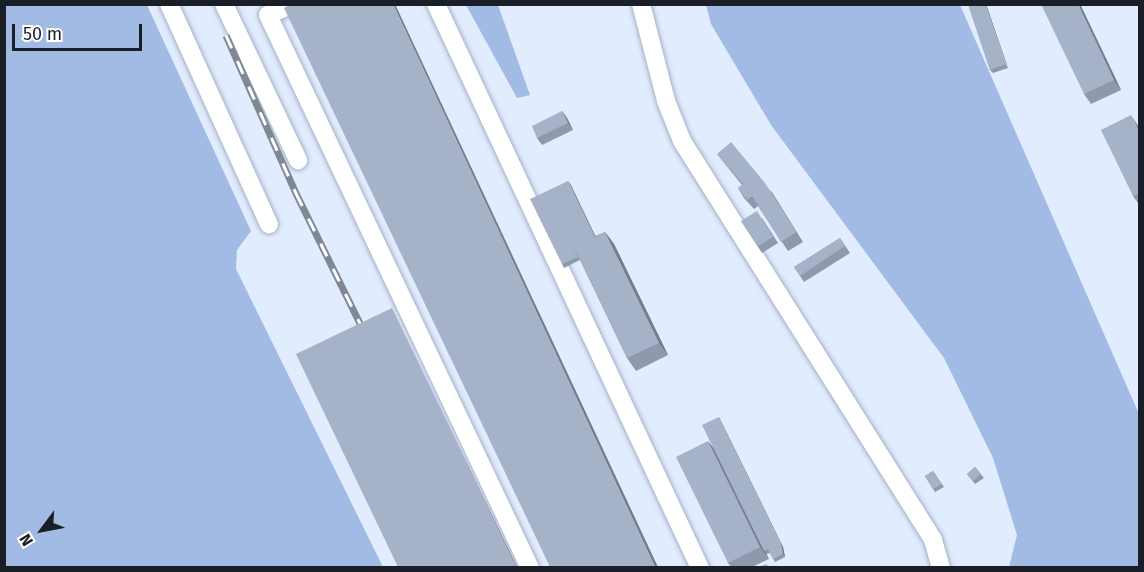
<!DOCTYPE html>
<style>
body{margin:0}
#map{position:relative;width:1144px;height:572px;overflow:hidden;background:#e1ecfe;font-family:"Fira Sans",sans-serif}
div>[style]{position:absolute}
.green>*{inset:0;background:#a2bbe4}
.roads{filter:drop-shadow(0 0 2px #a4b1c6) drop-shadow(0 0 2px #a4b1c6)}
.street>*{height:18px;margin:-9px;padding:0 9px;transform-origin:9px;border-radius:9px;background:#fff}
.rail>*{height:7px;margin-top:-3.5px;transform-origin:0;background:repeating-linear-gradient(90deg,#fff 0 14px,#808895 0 28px);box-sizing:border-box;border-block:2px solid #808895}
.wall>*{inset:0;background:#8e99ab}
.shaded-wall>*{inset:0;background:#747d8b}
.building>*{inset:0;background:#a5b2c7}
span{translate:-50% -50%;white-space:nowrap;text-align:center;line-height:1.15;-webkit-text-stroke:5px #fff;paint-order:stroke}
.frame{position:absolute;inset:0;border:6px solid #1a1f27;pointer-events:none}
.north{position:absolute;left:12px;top:500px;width:60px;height:60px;-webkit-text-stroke:4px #fff;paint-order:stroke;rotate:238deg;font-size:16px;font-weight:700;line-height:24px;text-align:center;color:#1a1f27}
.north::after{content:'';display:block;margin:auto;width:21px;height:27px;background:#1a1f27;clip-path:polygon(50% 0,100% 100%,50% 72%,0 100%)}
.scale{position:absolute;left:12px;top:24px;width:130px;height:27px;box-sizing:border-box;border:3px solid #1a1f27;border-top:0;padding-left:8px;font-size:18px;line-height:21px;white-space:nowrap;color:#1a1f27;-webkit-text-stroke:4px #fff;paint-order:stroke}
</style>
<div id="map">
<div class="green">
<div style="clip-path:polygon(4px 5px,147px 5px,251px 231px,237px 250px,236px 269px,383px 567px,5px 567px)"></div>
<div style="clip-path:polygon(466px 5px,498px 5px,530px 95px,517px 98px)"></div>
<div style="clip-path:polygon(706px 5px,960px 5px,1139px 414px,1139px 567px,1009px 567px,1017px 535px,993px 458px,944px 358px,771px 125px,711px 24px)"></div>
</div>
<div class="roads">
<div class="street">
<div style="left:169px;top:4px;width:242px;rotate:65.6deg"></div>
<div style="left:224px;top:4px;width:173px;rotate:64.6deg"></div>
<div style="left:292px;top:4px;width:26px;rotate:155deg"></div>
<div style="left:268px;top:15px;width:612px;rotate:64.65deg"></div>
<div style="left:436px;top:4px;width:623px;rotate:64.92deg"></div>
<div style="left:641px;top:4px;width:100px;rotate:75.5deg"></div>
<div style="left:666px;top:101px;width:43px;rotate:68.2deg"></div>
<div style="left:682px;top:141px;width:471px;rotate:57.8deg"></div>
<div style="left:933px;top:540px;width:29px;rotate:74deg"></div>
</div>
</div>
<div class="rail">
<div style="left:226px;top:35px;width:173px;rotate:66.1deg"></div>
<div style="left:296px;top:193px;width:161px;rotate:63.8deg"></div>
</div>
<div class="wall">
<div style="clip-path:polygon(968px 4px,1008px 68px,993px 73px,990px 70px)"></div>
<div style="clip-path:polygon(1080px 4px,1121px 90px,1091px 104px,1084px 94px)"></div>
<div style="clip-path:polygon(562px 111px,567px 118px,573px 130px,542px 145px,537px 138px)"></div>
<div style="clip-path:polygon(1138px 125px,1140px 129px,1140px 206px,1133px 196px)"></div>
<div style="clip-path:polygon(717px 154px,772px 192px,803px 242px,788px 251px,758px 206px,754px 209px,744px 198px,738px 188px,742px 185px)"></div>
<div style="clip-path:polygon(568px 181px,595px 236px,605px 232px,614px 244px,668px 355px,636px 371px,627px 358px,580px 260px,564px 268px,562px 264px)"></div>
<div style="clip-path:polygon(762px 218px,778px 243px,762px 253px,741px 221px)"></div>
<div style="clip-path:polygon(840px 238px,850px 253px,804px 282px,794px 267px)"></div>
<div style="clip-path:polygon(719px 417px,783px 547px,785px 557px,775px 562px,770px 553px,766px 554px,769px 559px,752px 567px,731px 567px,728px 563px,708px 441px,715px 450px)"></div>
<div style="clip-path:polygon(975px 467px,984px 478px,975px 484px,967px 474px)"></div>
<div style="clip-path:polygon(933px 471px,944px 487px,935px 492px,925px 476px)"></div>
</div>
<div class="shaded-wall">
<div style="clip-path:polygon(393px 4px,395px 4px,658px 567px,655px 567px)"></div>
<div style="clip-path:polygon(985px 4px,986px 4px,1008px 68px,1006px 64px)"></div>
<div style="clip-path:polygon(1078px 4px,1080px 4px,1121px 90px,1114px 80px)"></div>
<div style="clip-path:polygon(562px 111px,567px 118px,573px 130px,568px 123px)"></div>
<div style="clip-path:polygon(1131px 115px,1140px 129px,1140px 133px)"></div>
<div style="clip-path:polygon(568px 181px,571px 185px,602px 250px,599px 246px)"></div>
<div style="clip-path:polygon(605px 232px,614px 244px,668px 355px,659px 343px)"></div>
<div style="clip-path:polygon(392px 308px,394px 312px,517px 567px,516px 567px)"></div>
<div style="clip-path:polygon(719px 417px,783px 547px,785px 557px,783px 554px)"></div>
<div style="clip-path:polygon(708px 441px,717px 453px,769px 559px,760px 547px)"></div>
</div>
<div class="building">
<div style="clip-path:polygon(291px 4px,393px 4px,655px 567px,550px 567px,284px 8px)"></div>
<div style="clip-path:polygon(968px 4px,985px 4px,1006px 64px,990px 70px)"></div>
<div style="clip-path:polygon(1041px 4px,1078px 4px,1114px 80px,1084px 94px)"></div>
<div style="clip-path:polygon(562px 111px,568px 123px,537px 138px,532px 126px)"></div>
<div style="clip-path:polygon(1131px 115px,1140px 133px,1140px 193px,1133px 196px,1101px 130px)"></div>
<div style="clip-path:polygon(731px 142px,765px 183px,796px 232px,781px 242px,752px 196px,747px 200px,738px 188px,743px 184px,717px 154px)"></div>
<div style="clip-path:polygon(568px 181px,595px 237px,574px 247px,578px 257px,562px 264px,530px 199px)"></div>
<div style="clip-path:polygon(757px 211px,773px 237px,758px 246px,741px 221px)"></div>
<div style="clip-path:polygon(605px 232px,659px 343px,627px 358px,574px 247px)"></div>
<div style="clip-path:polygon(840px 238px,845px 246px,800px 276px,794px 267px)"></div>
<div style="clip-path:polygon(392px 308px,516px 567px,398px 567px,296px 354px)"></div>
<div style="clip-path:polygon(719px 417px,781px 543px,783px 554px,773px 559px,768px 549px,764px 551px,702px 425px)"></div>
<div style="clip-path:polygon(708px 441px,760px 547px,728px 563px,676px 457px)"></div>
<div style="clip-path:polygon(975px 467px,981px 474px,973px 481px,967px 474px)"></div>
<div style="clip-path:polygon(933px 471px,942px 484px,933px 489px,925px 476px)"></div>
<div style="clip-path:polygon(767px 564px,768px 567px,759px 567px)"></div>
</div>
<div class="frame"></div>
<div class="north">N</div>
<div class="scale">50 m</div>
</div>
